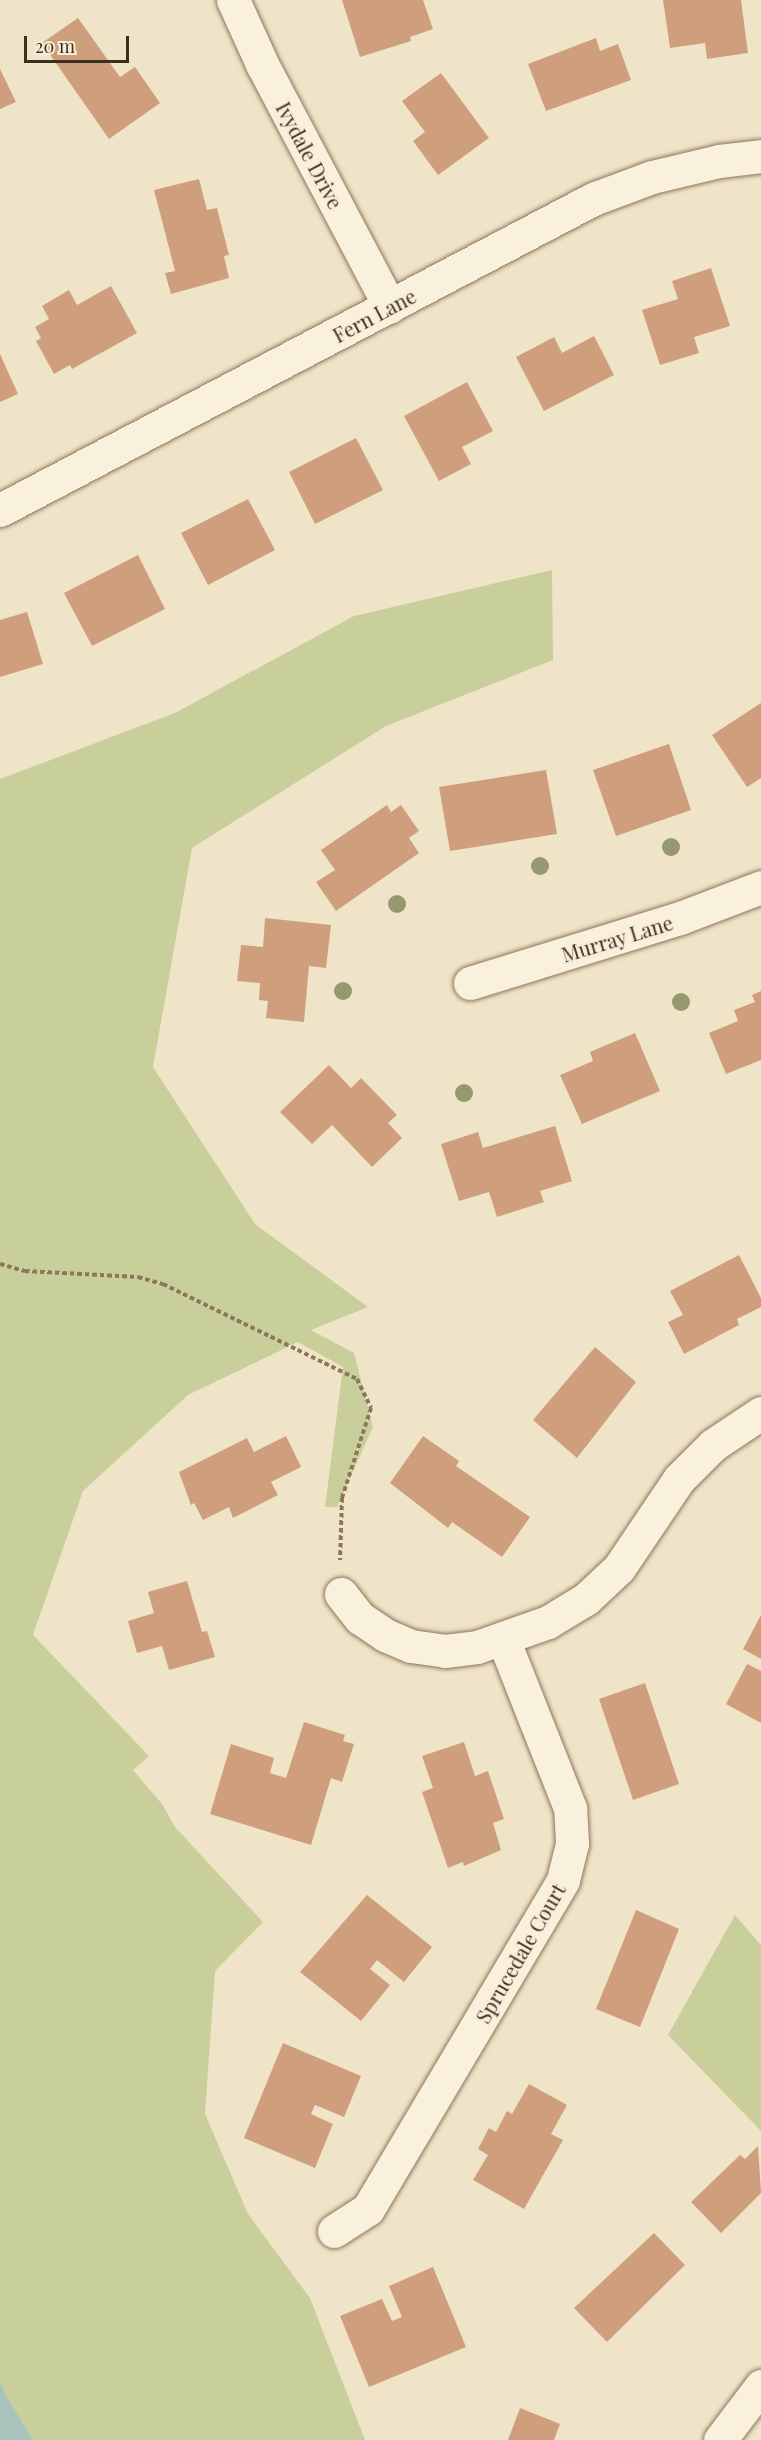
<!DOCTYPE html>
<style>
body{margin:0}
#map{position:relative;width:761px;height:2440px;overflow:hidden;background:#f0e4c8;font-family:"Playfair Display",serif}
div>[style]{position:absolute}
.green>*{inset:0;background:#c9cf9b}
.water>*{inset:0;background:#a9c4bc}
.building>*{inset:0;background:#cf9f7d}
.path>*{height:4px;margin-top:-2px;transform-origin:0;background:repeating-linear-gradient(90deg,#8d765c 0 4.5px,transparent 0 7.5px)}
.roads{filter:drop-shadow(0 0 2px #8d765c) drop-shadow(0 0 2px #8d765c)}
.street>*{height:33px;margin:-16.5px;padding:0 16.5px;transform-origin:16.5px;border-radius:16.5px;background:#faf1dc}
.trees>*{width:18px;height:18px;margin:-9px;border-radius:50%;background:#96986f}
span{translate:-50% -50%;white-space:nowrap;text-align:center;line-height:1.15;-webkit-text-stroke:4.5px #f7eed8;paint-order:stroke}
.street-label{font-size:20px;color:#3d2e20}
.scale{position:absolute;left:24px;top:36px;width:105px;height:27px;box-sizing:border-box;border:3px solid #3d2e20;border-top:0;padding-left:8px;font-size:18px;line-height:21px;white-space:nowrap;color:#3d2e20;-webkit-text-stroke:4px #f7eed8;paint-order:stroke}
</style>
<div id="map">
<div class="green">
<div style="clip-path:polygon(552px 570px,553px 660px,386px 726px,192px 848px,153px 1067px,255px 1224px,368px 1307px,311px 1330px,354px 1353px,373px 1427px,337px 1507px,325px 1507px,343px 1367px,298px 1342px,188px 1395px,83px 1491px,33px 1635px,149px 1756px,133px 1770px,162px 1804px,175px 1827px,263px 1922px,215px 1971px,205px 2114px,248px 2214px,310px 2298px,365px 2440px,0 2440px,0 779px,175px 713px,354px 616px)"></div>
<div style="clip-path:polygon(735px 1915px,761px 1945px,761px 2131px,668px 2035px)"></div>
</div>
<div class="water">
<div style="clip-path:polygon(0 2381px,5px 2394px,33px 2440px,0 2440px)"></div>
</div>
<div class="building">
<div style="clip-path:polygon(342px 0,423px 0,433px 29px,410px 37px,411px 41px,360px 57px)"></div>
<div style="clip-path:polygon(663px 0,741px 0,748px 53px,707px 59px,705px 43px,670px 48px)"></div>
<div style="clip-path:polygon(78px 18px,120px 77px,135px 67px,160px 103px,109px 139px,42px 43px)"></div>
<div style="clip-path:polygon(596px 38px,600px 51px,618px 44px,631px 80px,546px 111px,528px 64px)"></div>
<div style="clip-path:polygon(0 69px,16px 102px,0 109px)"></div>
<div style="clip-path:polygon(441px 73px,489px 138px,438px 175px,413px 141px,425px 132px,402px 101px)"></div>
<div style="clip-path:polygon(199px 179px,207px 210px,217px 208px,229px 255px,224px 256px,229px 278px,171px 294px,165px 273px,175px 271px,154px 190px)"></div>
<div style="clip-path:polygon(711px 268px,730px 326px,694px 337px,699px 353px,660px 365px,642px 310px,678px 299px,672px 281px)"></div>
<div style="clip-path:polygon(111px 286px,137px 333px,72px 369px,70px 365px,54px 374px,36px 341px,41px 338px,35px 327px,49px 319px,42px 306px,69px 290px,77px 305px)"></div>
<div style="clip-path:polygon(594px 336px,614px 375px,544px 411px,516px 357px,554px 337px,562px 353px)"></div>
<div style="clip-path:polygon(0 354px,18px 394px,0 402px)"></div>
<div style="clip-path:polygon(467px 382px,493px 431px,462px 447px,471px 464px,439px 481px,404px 416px)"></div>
<div style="clip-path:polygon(356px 438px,383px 490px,315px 524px,289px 472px)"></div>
<div style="clip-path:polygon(248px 499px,275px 550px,208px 585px,181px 533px)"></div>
<div style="clip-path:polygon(138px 555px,165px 609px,92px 646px,64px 593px)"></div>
<div style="clip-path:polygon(27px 612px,43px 664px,0 677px,0 620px)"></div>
<div style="clip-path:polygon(761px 703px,761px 778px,747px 787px,712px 735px)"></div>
<div style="clip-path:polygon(669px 744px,691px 810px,616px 836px,593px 770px)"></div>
<div style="clip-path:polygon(546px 770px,557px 834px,450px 851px,439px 787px)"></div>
<div style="clip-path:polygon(387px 805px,391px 812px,401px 805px,419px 831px,409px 838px,419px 853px,336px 911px,316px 882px,335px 870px,321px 850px)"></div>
<div style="clip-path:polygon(265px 918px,331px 925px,326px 968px,309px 966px,304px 1022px,266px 1018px,268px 1001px,259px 1000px,260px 983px,237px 981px,241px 945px,263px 947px)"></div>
<div style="clip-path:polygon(761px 991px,761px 1060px,726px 1074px,709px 1033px,738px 1021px,734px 1010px,755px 1002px,752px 995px)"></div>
<div style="clip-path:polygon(635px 1033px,660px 1091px,582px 1124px,560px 1075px,593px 1061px,590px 1052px)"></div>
<div style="clip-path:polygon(329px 1065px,351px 1088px,361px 1078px,397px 1115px,388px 1123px,402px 1138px,372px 1167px,332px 1125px,312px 1144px,280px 1112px)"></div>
<div style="clip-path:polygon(555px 1126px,572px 1181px,540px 1191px,544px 1202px,497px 1217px,489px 1192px,459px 1201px,441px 1144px,478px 1132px,483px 1148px)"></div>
<div style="clip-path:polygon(739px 1255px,761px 1298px,761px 1307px,737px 1319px,739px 1325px,684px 1354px,668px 1322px,683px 1315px,670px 1291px)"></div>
<div style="clip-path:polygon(595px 1347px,636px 1382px,577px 1458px,533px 1420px)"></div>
<div style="clip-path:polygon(286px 1436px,301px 1467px,271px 1482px,278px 1495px,233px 1518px,229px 1507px,203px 1520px,194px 1503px,191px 1505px,179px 1472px,247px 1438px,254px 1452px)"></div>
<div style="clip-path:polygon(423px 1436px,459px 1461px,456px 1466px,530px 1517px,502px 1557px,452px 1522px,448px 1528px,390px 1483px)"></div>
<div style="clip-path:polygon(187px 1581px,202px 1632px,207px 1631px,215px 1657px,169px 1670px,162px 1646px,137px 1653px,128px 1621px,154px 1613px,148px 1592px)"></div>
<div style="clip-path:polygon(761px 1615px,761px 1659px,743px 1649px)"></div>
<div style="clip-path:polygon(747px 1664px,761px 1671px,761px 1723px,726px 1704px)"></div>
<div style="clip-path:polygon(645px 1683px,679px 1784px,633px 1800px,599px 1699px)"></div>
<div style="clip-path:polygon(304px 1722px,345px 1735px,343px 1741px,354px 1744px,342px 1782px,331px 1778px,311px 1845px,210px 1814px,231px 1744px,274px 1758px,270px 1773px,286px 1778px)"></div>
<div style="clip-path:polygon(464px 1742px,475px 1776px,488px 1771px,504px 1819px,493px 1823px,501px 1850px,464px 1866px,463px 1862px,448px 1868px,422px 1792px,433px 1788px,422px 1756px)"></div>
<div style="clip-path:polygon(367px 1895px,432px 1947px,404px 1982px,377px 1960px,370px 1969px,390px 1985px,361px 2021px,300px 1972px)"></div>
<div style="clip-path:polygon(636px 1910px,679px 1929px,640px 2027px,596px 2009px)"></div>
<div style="clip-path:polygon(283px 2043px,361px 2076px,344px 2117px,315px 2105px,311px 2114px,333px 2124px,315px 2168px,244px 2138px)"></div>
<div style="clip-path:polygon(529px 2084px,567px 2105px,551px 2134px,563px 2140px,524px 2209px,473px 2180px,488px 2155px,478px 2149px,489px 2128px,496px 2132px,507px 2111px,512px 2114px)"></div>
<div style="clip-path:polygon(758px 2146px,761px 2193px,721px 2233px,691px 2202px,740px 2155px,745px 2159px)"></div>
<div style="clip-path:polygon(654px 2233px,685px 2265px,607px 2342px,574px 2308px)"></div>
<div style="clip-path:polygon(433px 2267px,466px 2347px,369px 2387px,340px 2316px,382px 2299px,392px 2321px,402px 2317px,389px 2286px)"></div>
<div style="clip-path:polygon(520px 2408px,560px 2424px,554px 2440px,508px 2440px)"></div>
</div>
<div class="path">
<div style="left:0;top:1264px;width:26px;rotate:16deg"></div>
<div style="left:25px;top:1271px;width:113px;rotate:3deg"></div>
<div style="left:138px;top:1277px;width:26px;rotate:16deg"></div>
<div style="left:163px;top:1284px;width:216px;rotate:26.1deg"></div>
<div style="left:357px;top:1379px;width:32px;rotate:64deg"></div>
<div style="left:371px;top:1408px;width:95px;rotate:107.9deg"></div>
<div style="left:342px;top:1498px;width:62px;rotate:91.8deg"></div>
</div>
<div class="roads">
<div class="street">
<div style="left:233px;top:0;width:72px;rotate:65.6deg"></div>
<div style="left:263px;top:66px;width:272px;rotate:62.2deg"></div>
<div style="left:0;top:510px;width:670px;rotate:-27.67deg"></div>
<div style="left:593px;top:199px;width:63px;rotate:-20.4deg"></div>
<div style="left:652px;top:177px;width:69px;rotate:-13.4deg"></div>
<div style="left:719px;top:161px;width:42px;rotate:-6.8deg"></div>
<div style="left:470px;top:983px;width:220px;rotate:-17.2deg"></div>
<div style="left:680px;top:918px;width:87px;rotate:-20.9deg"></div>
<div style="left:341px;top:1594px;width:31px;rotate:52deg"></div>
<div style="left:360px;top:1618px;width:30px;rotate:34deg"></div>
<div style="left:385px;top:1635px;width:28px;rotate:23deg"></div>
<div style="left:411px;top:1646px;width:34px;rotate:8deg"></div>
<div style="left:445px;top:1651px;width:32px;rotate:-7deg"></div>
<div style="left:477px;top:1647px;width:75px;rotate:-19.4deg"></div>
<div style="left:548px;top:1622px;width:44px;rotate:-31.2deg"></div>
<div style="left:586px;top:1599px;width:45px;rotate:-43.2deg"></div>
<div style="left:619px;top:1568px;width:107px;rotate:-56deg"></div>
<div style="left:679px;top:1479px;width:48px;rotate:-45deg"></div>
<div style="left:713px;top:1445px;width:58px;rotate:-33.7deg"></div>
<div style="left:334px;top:2231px;width:40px;rotate:-32.9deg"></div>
<div style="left:368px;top:2209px;width:382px;rotate:-59.3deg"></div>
<div style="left:563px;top:1880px;width:38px;rotate:-76deg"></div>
<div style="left:572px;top:1843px;width:35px;rotate:-93deg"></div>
<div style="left:570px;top:1808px;width:182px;rotate:-111.6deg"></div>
<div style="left:720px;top:2440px;width:68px;rotate:-52.8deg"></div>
</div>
</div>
<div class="trees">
<div style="left:671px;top:847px"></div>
<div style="left:540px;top:866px"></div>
<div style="left:397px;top:904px"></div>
<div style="left:343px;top:991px"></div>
<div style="left:681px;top:1002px"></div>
<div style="left:464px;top:1093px"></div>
</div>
<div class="street-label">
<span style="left:310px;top:155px;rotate:62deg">Ivydale Drive</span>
<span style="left:374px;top:315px;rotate:-28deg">Fern Lane</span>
<span style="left:617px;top:938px;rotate:-17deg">Murray Lane</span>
<span style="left:520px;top:1953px;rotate:-60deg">Sprucedale Court</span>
</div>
<div class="scale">20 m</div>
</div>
